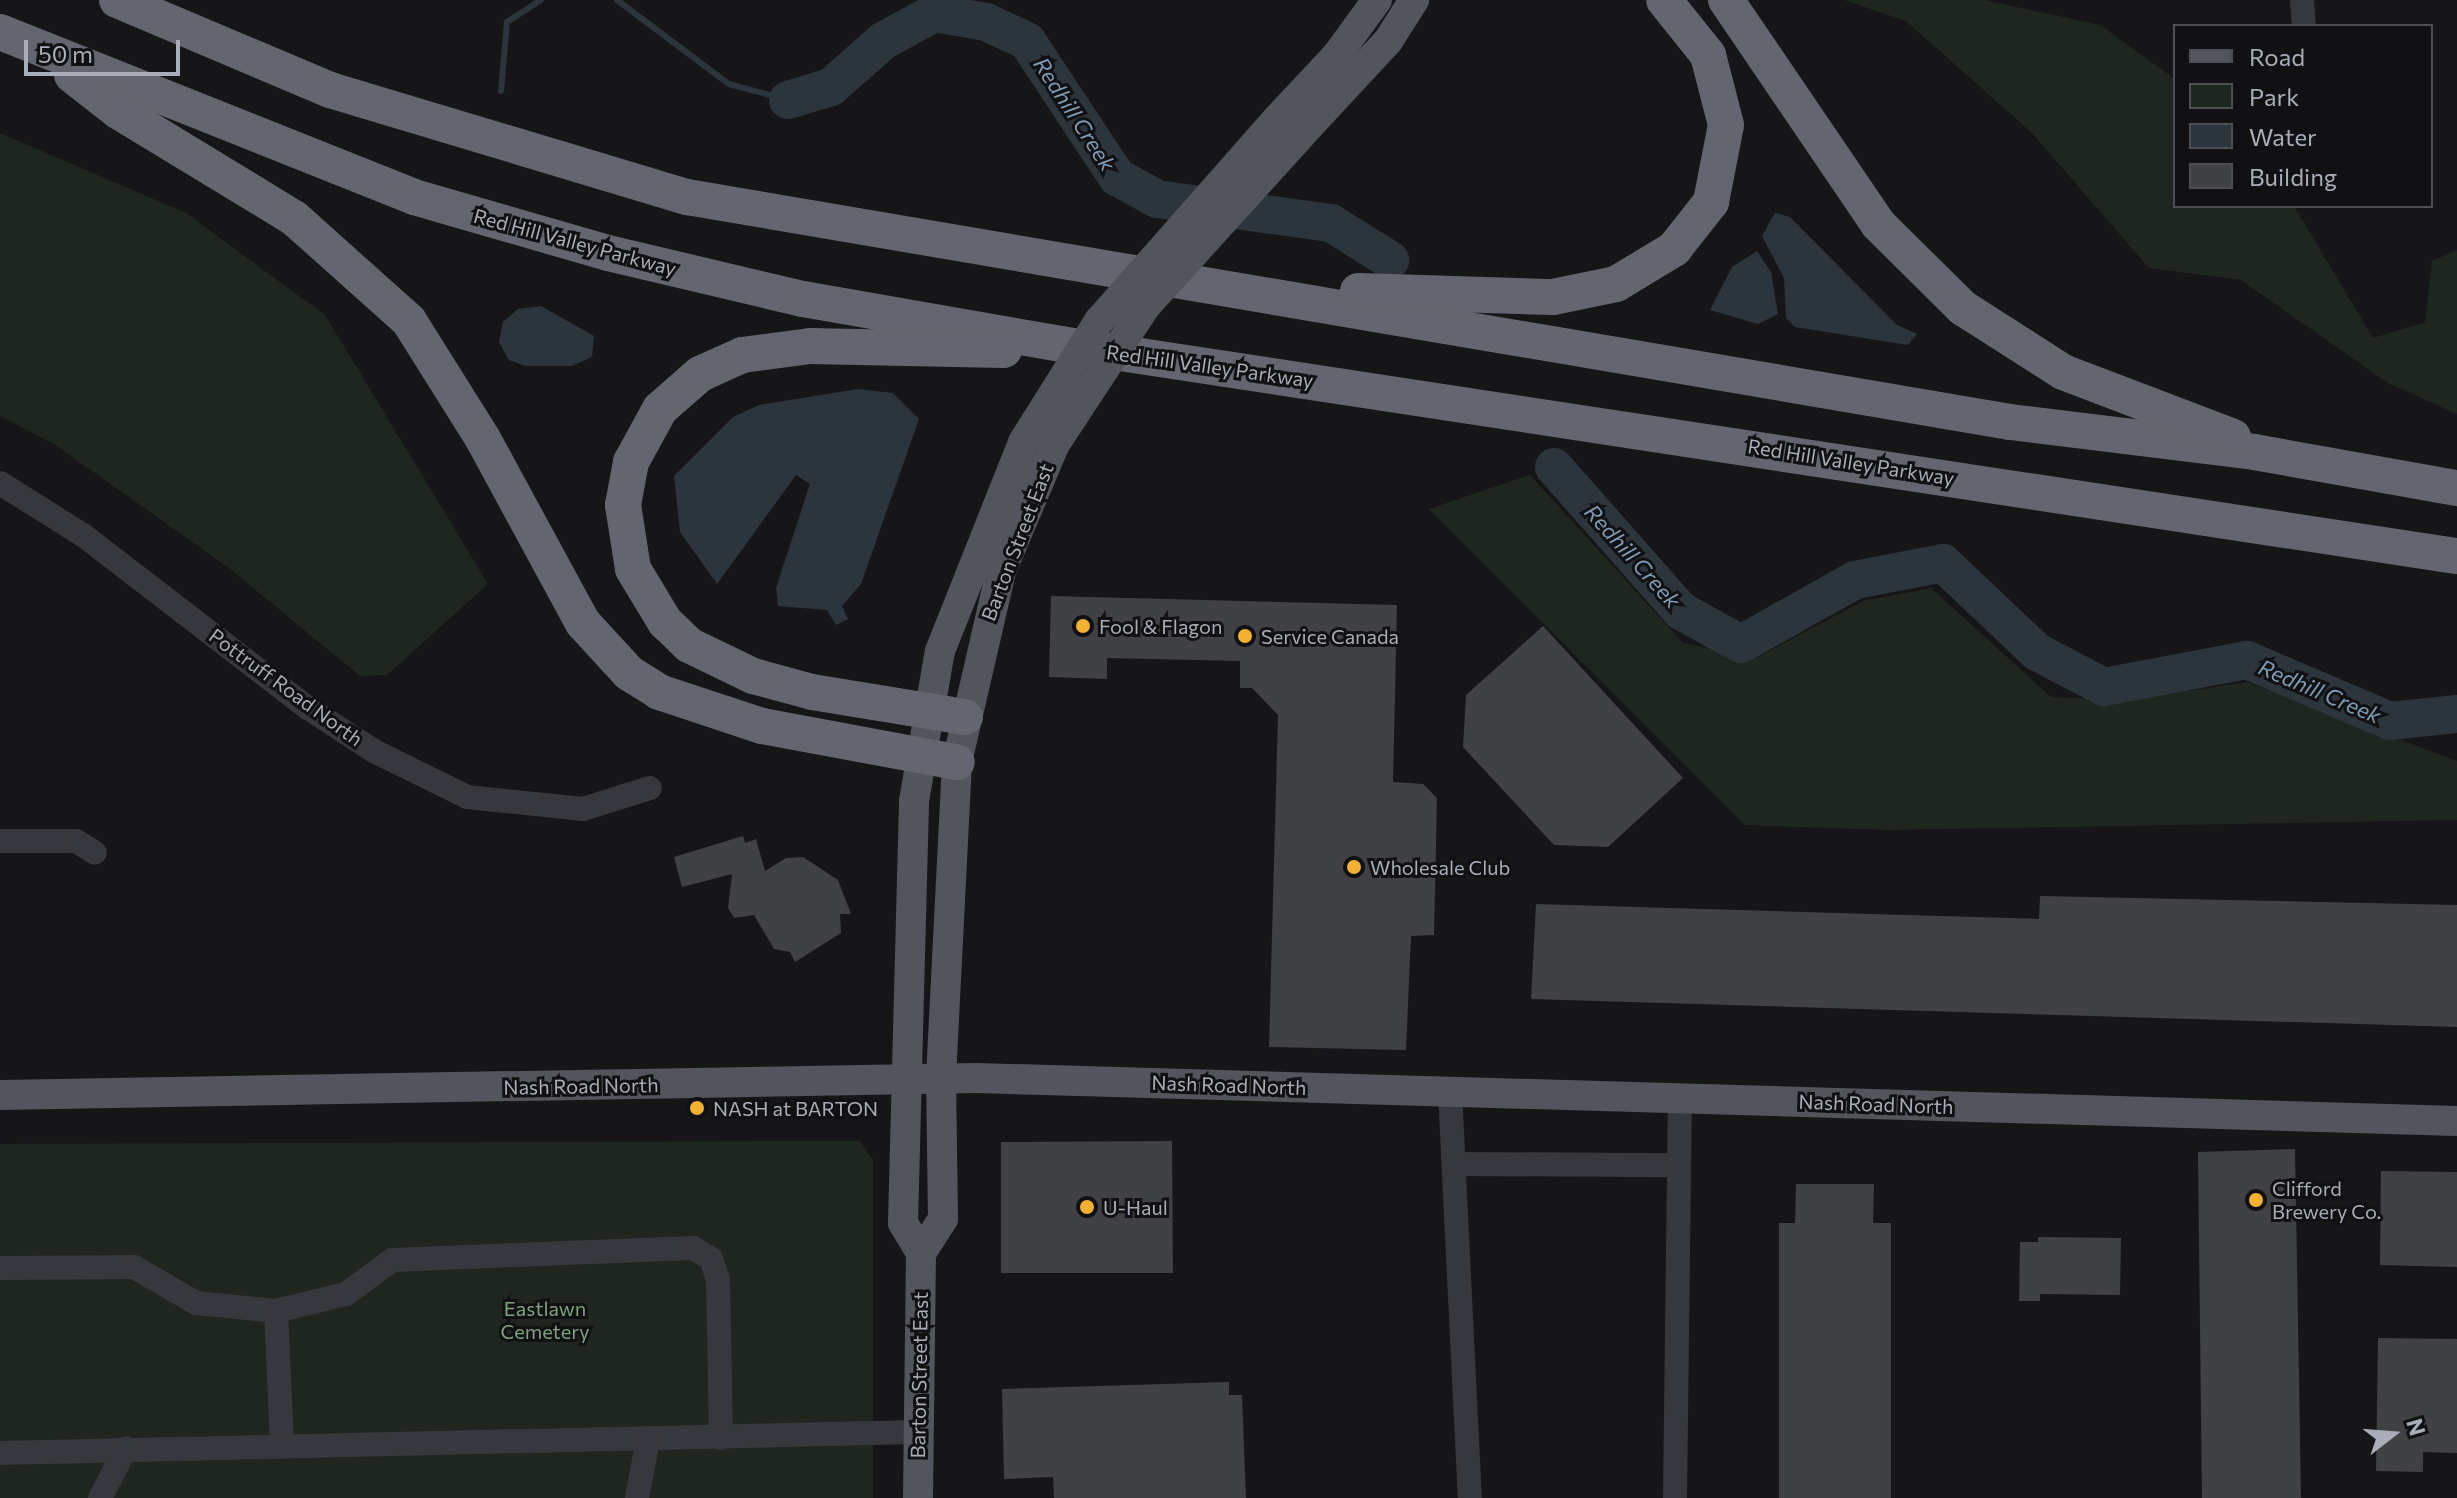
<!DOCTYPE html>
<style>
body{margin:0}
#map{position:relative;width:2457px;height:1498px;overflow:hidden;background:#161618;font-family:Commissioner,sans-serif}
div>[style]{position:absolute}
.green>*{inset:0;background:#1e261f}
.water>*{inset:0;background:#2c353c}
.stream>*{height:6px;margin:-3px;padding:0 3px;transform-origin:3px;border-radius:3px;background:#2c353c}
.river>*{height:38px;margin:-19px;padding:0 19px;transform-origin:19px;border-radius:19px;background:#2c353c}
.building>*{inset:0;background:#404145}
.minor>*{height:24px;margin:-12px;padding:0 12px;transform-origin:12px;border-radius:12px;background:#37383d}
.major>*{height:30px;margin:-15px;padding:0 15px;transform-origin:15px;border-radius:15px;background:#53555c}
.highway>*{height:36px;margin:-18px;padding:0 18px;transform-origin:18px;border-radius:18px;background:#63666e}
.major-bridge>*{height:30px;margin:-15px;padding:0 15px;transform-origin:15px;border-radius:15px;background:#53555c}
.dots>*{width:22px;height:22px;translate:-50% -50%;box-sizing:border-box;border:4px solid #111113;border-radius:50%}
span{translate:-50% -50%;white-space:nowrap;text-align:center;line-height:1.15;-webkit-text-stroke:6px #111113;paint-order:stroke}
.street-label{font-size:20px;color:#a8adb8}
.poi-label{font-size:20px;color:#a8adb8}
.left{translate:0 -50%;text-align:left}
.park-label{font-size:20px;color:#7fa381}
.water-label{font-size:22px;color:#7f9bb3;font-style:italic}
.legend{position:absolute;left:2173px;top:24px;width:260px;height:184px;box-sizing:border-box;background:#111113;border:2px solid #4d4f55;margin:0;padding:10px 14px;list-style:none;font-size:24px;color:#a8adb8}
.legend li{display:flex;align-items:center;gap:16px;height:40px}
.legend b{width:40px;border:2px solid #4d4f55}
.north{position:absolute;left:2353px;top:1394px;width:80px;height:80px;-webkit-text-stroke:6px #111113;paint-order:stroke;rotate:73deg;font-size:22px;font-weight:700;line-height:32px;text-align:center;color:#a8adb8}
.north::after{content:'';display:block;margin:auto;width:28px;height:36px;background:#a8adb8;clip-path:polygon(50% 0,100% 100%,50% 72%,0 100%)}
.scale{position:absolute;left:24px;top:40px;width:156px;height:36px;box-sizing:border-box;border:4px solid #a8adb8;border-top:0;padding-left:10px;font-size:24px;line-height:28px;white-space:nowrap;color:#a8adb8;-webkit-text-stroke:6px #111113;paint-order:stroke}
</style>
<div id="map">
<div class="green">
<div style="clip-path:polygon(1844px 0,1984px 0,2100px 25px,2175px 79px,2175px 206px,2294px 206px,2373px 338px,2425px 322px,2432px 261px,2457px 250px,2457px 414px,2388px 383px,2241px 280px,2149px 268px,2032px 133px,1906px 21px)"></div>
<div style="clip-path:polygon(0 133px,186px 213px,325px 315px,488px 584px,387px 675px,360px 676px,229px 568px,54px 444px,0 416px)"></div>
<div style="clip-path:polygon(1530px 475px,1683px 643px,1756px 658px,1863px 601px,1931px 588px,2051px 697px,2127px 700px,2247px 682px,2457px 761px,2457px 820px,1889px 830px,1745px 825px,1429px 509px)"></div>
<div style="clip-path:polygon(860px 1141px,873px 1160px,873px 1498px,0 1498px,0 1144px)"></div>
</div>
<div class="water">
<div style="clip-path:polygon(1775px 213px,1790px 217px,1897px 325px,1917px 334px,1908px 345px,1795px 327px,1786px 318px,1784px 278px,1762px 236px)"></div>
<div style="clip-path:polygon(1757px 251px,1771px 272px,1778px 314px,1758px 324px,1710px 310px,1732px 267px)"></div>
<div style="clip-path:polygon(541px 306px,594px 336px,592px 357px,572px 366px,525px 366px,509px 360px,499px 342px,503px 322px,518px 309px)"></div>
<div style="clip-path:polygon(858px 389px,893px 393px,919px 419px,861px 584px,842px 606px,848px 619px,836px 625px,827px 610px,778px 606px,776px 588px,810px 484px,796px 475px,717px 584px,680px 532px,674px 476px,733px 417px,759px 405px)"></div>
</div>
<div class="stream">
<div style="left:617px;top:0;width:140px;rotate:36.9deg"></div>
<div style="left:729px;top:84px;width:61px;rotate:15.2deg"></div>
<div style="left:501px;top:91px;width:69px;rotate:-85deg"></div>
<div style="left:507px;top:22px;width:40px;rotate:-32.9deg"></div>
</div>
<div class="river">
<div style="left:788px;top:100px;width:45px;rotate:-16.8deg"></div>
<div style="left:831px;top:87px;width:69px;rotate:-41.5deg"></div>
<div style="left:883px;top:41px;width:58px;rotate:-28.8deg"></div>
<div style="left:934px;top:13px;width:53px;rotate:9.8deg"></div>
<div style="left:986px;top:22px;width:45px;rotate:24.9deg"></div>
<div style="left:1027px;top:41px;width:163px;rotate:56.5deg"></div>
<div style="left:1117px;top:177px;width:46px;rotate:28.8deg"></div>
<div style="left:1157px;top:199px;width:176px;rotate:7.9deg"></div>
<div style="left:1331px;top:223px;width:70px;rotate:32.1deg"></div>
<div style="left:1554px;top:467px;width:192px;rotate:48.6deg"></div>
<div style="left:1681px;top:611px;width:68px;rotate:28.8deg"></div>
<div style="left:1741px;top:644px;width:131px;rotate:-29.3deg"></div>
<div style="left:1855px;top:580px;width:90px;rotate:-10.9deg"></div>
<div style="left:1943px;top:563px;width:129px;rotate:43.4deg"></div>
<div style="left:2037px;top:652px;width:76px;rotate:27.6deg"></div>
<div style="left:2104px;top:687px;width:146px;rotate:-10.7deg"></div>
<div style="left:2247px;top:660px;width:155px;rotate:23.1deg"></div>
<div style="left:2390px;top:721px;width:67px;rotate:-6deg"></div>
</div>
<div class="building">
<div style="clip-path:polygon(1051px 596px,1397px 605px,1393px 782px,1423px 784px,1437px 798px,1434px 935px,1411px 936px,1406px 1050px,1269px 1047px,1278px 715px,1252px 688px,1240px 688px,1240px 661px,1107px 658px,1107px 679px,1049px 677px)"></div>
<div style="clip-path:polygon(1543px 626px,1683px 778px,1608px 847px,1554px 845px,1463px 747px,1466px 695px)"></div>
<div style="clip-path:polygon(743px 836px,745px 843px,756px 839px,765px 871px,786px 858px,803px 857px,838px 880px,851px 914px,840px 914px,841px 933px,795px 962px,790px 952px,774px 949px,754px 915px,734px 918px,728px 908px,732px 874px,682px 887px,674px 857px)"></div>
<div style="clip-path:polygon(2040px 896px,2457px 905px,2457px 1027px,1531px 999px,1536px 904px,2039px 919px)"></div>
<div style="clip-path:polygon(1172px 1141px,1173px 1273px,1001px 1273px,1001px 1142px)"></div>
<div style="clip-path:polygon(2295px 1149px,2301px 1498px,2202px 1498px,2198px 1152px)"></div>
<div style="clip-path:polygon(2381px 1171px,2457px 1172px,2457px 1267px,2380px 1265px)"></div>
<div style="clip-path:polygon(1796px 1184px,1874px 1184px,1873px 1223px,1891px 1223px,1891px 1498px,1779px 1498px,1779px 1223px,1795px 1223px)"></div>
<div style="clip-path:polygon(2038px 1237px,2121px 1238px,2120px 1295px,2040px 1294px,2040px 1301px,2019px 1301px,2020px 1242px,2038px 1242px)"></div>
<div style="clip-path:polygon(2378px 1338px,2457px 1339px,2457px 1453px,2423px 1452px,2423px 1472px,2376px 1471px)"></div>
<div style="clip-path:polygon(1229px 1382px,1229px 1395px,1242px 1395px,1246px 1498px,1054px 1498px,1053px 1477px,1004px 1479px,1002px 1389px)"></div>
</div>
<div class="minor">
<div style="left:2302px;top:0;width:26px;rotate:86deg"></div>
<div style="left:0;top:483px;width:98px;rotate:32.1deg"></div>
<div style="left:83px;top:535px;width:284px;rotate:37.6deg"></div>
<div style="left:308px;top:708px;width:79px;rotate:33.1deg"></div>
<div style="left:374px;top:751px;width:104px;rotate:26.3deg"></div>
<div style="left:467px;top:797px;width:117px;rotate:5.9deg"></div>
<div style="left:583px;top:809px;width:70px;rotate:-17.4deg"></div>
<div style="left:0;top:841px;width:76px"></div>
<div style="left:76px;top:841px;width:22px;rotate:32deg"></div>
<div style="left:1450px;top:1092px;width:406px;rotate:87.2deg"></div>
<div style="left:1454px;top:1164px;width:224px;rotate:0.3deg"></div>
<div style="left:0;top:1268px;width:134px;rotate:-0.4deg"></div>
<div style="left:134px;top:1267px;width:72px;rotate:30.1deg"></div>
<div style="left:196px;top:1303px;width:80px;rotate:5.7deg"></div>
<div style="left:276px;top:1311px;width:72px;rotate:-13.7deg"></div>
<div style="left:346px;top:1294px;width:57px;rotate:-36.5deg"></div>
<div style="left:392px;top:1260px;width:301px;rotate:-2.3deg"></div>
<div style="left:693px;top:1248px;width:21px;rotate:31deg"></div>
<div style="left:711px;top:1259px;width:21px;rotate:71deg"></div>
<div style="left:718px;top:1279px;width:159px;rotate:88.9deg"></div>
<div style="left:276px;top:1311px;width:131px;rotate:87.4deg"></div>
<div style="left:0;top:1453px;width:918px;rotate:-1.31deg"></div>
<div style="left:100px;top:1498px;width:56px;rotate:-62.5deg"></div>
<div style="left:637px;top:1498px;width:60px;rotate:-79.4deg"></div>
<div style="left:1675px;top:1498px;width:399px;rotate:-89.3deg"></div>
</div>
<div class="major">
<div style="left:1277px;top:119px;width:88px;rotate:-46.8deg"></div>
<div style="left:1337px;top:55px;width:68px;rotate:-54deg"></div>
<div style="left:1309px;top:126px;width:116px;rotate:-47.1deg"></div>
<div style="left:1388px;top:41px;width:49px;rotate:-57.6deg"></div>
<div style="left:0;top:1095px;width:977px;rotate:-1deg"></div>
<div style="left:977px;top:1078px;width:1481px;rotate:1.66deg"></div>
<div style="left:921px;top:1253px;width:40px;rotate:-57.1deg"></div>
<div style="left:943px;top:1219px;width:141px;rotate:-90.8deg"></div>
<div style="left:941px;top:1078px;width:316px;rotate:-87.1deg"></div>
<div style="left:957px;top:762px;width:196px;rotate:-77deg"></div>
<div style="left:1001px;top:571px;width:138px;rotate:-67deg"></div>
<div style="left:918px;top:1498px;width:245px;rotate:-89.3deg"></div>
<div style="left:921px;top:1253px;width:35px;rotate:-121deg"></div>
<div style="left:903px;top:1223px;width:422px;rotate:-88.5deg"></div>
<div style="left:914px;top:801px;width:152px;rotate:-80.2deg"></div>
<div style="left:940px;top:651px;width:225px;rotate:-68.3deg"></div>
</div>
<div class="highway">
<div style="left:117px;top:0;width:231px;rotate:22.9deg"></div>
<div style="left:330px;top:90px;width:373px;rotate:16.7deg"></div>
<div style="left:687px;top:197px;width:1342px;rotate:9.65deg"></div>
<div style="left:2010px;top:422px;width:246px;rotate:7deg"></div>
<div style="left:2254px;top:452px;width:206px;rotate:10.1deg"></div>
<div style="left:1726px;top:0;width:271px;rotate:55.8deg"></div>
<div style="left:1878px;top:224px;width:120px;rotate:44.7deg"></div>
<div style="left:1963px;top:308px;width:119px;rotate:32.6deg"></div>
<div style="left:2063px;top:372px;width:182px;rotate:20.9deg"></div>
<div style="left:0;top:32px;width:446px;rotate:21.7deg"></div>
<div style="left:414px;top:197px;width:202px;rotate:16.1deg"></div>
<div style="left:608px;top:253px;width:200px;rotate:13.3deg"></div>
<div style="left:803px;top:299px;width:262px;rotate:9.9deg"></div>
<div style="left:1061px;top:344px;width:1412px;rotate:8.64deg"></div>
<div style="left:72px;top:75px;width:58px;rotate:38deg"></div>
<div style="left:118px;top:111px;width:206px;rotate:31.3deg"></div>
<div style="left:294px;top:218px;width:154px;rotate:41.8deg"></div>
<div style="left:409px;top:321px;width:139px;rotate:57.9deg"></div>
<div style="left:483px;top:439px;width:209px;rotate:61.5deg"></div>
<div style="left:583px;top:623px;width:68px;rotate:47.4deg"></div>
<div style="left:629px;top:673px;width:36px;rotate:32deg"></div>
<div style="left:659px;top:692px;width:108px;rotate:18.3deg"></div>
<div style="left:762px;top:726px;width:198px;rotate:10.5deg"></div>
<div style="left:1358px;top:291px;width:195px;rotate:1.8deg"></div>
<div style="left:1553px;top:297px;width:64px;rotate:-11.7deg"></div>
<div style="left:1616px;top:284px;width:68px;rotate:-31.1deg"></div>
<div style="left:1674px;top:249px;width:60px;rotate:-51.8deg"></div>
<div style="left:1711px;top:202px;width:78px;rotate:-79deg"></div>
<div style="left:1726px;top:125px;width:72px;rotate:-104.4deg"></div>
<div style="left:1708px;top:55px;width:70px;rotate:-128.7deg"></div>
<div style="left:965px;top:717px;width:155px;rotate:-170.7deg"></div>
<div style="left:812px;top:692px;width:61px;rotate:-164.8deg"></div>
<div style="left:753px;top:676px;width:71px;rotate:-154.2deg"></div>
<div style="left:689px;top:645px;width:33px;rotate:-136deg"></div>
<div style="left:665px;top:622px;width:62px;rotate:-121.1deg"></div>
<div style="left:633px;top:569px;width:65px;rotate:-98.9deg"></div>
<div style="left:623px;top:505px;width:44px;rotate:-79.5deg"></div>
<div style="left:631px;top:462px;width:60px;rotate:-61.3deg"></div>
<div style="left:660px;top:409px;width:53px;rotate:-41.2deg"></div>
<div style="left:700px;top:374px;width:46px;rotate:-24.3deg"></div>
<div style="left:742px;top:355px;width:69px;rotate:-7.5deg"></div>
<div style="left:810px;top:346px;width:194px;rotate:1.2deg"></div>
</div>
<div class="major-bridge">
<div style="left:1023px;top:442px;width:143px;rotate:-57.9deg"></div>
<div style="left:1099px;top:321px;width:269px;rotate:-48.6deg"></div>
<div style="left:1055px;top:444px;width:164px;rotate:-56.7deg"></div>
<div style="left:1145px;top:307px;width:244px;rotate:-47.8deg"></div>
</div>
<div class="dots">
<div style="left:1083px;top:626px;background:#f2b134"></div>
<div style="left:1245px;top:636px;background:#f2b134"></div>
<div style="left:1354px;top:867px;background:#f2b134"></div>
<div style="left:697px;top:1108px;background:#f2b134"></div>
<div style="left:2256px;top:1200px;background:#f2b134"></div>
<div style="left:1087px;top:1207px;background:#f2b134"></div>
</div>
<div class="street-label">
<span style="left:575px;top:242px;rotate:15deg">Red Hill Valley Parkway</span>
<span style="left:1210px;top:366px;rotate:8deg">Red Hill Valley Parkway</span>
<span style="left:1851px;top:462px;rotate:9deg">Red Hill Valley Parkway</span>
<span style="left:1017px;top:542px;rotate:-69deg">Barton Street East</span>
<span style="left:286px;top:687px;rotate:36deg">Pottruff Road North</span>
<span style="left:1229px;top:1085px;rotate:2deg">Nash Road North</span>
<span style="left:581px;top:1086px;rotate:-1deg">Nash Road North</span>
<span style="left:1876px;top:1104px;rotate:2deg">Nash Road North</span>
<span style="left:919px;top:1375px;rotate:-89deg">Barton Street East</span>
</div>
<div class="poi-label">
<span class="left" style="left:1099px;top:626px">Fool &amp; Flagon</span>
<span class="left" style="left:1261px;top:636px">Service Canada</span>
<span class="left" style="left:1370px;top:867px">Wholesale Club</span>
<span class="left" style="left:713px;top:1108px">NASH at BARTON</span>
<span class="left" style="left:2272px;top:1200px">Clifford<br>Brewery Co.</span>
<span class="left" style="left:1103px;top:1207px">U-Haul</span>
</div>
<div class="park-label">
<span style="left:545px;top:1320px">Eastlawn<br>Cemetery</span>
</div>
<div class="water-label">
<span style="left:1075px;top:114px;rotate:57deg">Redhill Creek</span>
<span style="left:1633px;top:556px;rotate:48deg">Redhill Creek</span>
<span style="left:2320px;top:691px;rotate:23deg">Redhill Creek</span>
</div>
<ul class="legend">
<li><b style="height:10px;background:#53555c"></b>Road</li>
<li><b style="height:22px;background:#1e261f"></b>Park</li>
<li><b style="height:22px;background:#2c353c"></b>Water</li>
<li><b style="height:22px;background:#404145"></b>Building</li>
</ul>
<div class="north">N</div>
<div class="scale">50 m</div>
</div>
